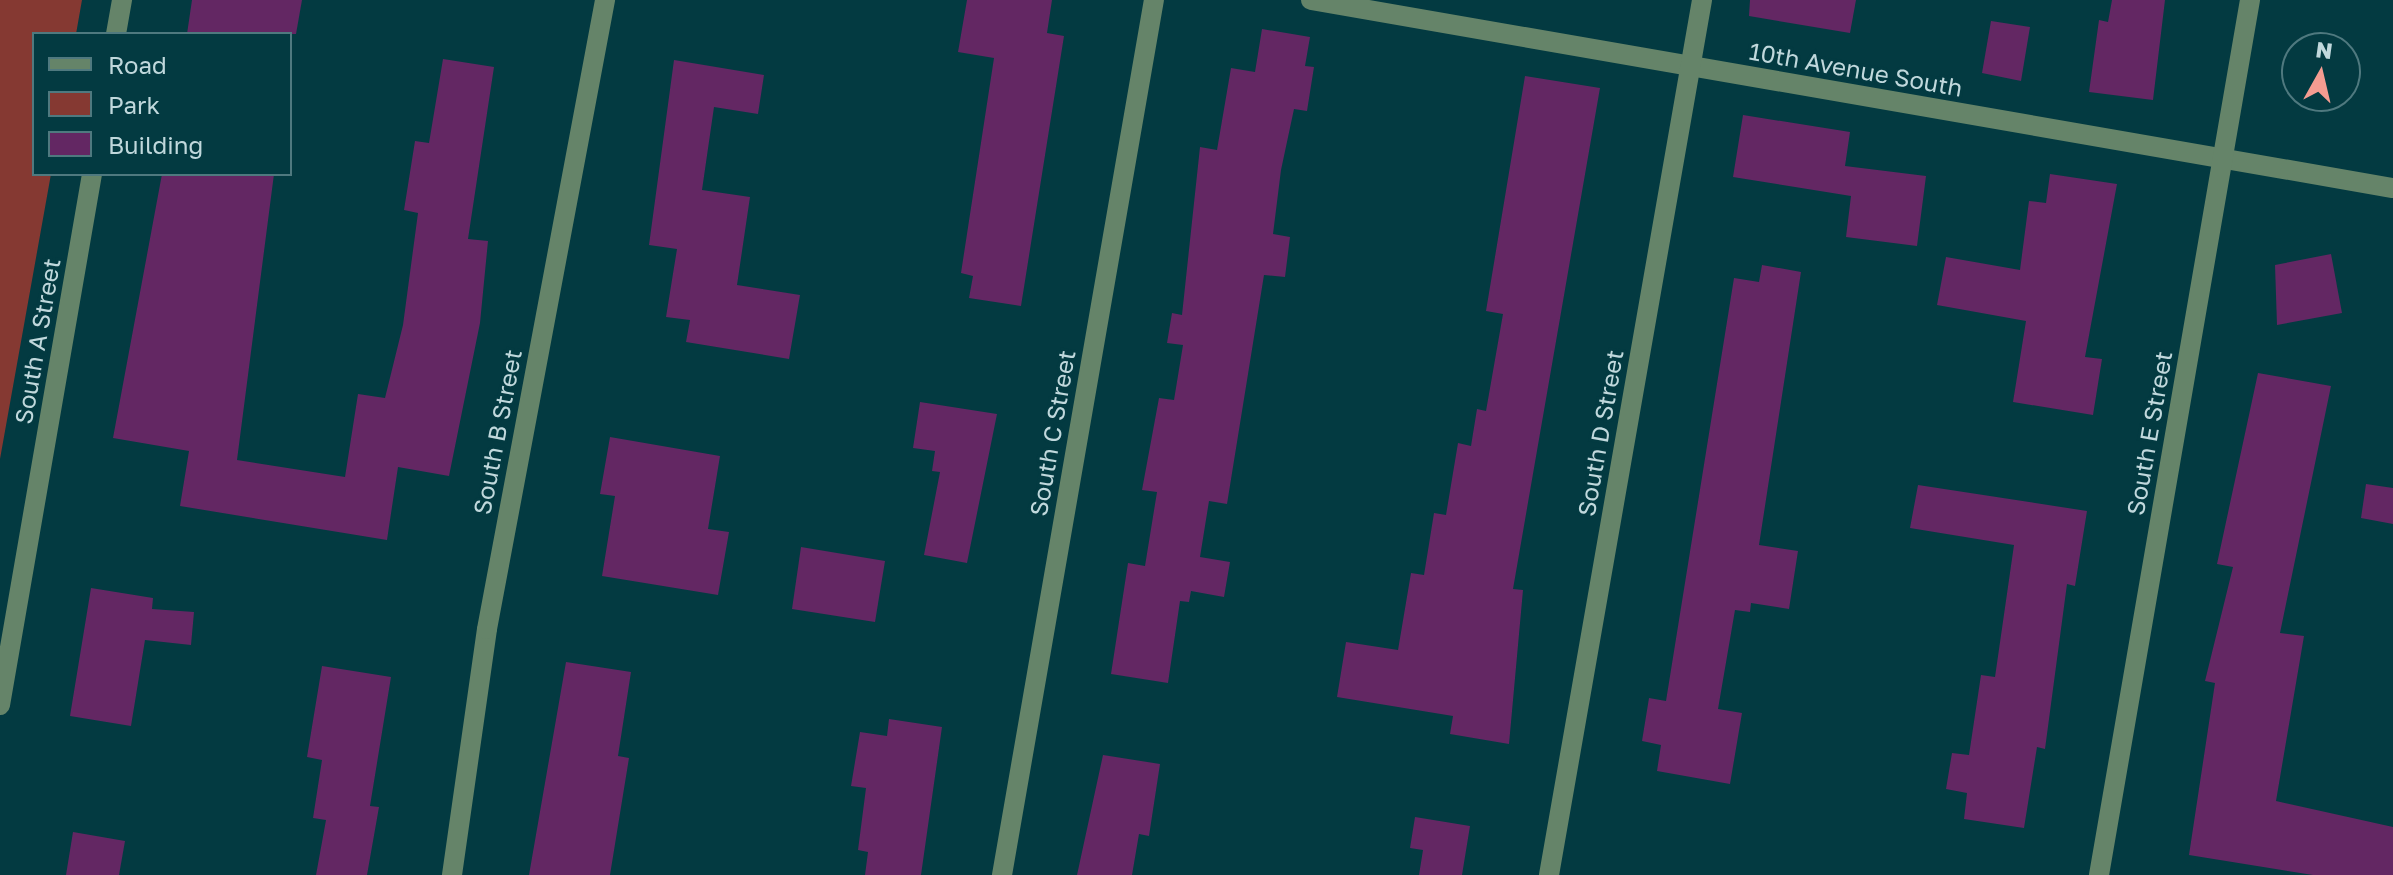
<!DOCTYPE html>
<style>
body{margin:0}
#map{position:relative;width:2393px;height:875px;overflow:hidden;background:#033a41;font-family:"Golos Text",sans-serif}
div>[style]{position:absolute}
.green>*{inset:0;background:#853932}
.building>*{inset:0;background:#632763}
.minor>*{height:20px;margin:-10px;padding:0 10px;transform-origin:10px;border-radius:10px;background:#658469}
span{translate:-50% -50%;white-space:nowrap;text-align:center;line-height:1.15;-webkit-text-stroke:6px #033a41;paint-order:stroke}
.street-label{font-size:24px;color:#c0d8dc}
.legend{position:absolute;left:32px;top:32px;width:260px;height:144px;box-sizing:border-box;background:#033a41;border:2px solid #4f797f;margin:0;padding:10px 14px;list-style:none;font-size:24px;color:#c0d8dc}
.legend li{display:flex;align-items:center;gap:16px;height:40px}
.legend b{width:40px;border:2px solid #4f797f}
.north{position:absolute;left:2281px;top:32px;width:80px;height:80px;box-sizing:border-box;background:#033a41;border:2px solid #4f797f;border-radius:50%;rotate:8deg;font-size:22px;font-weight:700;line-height:32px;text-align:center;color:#c0d8dc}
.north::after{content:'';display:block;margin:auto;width:28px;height:36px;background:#f59c91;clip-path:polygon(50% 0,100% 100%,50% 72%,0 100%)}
</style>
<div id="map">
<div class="green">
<div style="clip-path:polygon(0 0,82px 0,76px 34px,34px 34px,34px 174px,51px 174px,0 459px)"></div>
</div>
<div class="building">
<div style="clip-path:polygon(192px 0,302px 0,296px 34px,187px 34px)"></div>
<div style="clip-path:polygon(967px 0,1052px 0,1047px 33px,1064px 36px,1021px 306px,969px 298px,973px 276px,961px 273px,994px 58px,958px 52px)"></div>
<div style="clip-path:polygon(1750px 0,1856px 0,1850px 33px,1749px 16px)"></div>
<div style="clip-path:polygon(2112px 0,2165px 0,2153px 100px,2089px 92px,2099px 20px,2108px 22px)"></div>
<div style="clip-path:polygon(1991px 21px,2030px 27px,2021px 81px,1982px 73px)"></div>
<div style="clip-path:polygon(1262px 29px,1310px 37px,1305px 66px,1314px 67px,1307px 111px,1294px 109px,1281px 170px,1273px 234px,1290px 237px,1285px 277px,1264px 275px,1227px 504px,1209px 501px,1200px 557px,1230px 562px,1224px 597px,1191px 591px,1189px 602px,1180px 601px,1168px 683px,1111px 674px,1128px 563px,1145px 566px,1157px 492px,1142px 490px,1159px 398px,1174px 400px,1183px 345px,1167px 343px,1172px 313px,1182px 315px,1200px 147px,1217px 150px,1231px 68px,1255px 72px)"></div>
<div style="clip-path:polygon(443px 59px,494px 67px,468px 239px,488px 241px,480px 323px,449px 476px,398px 467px,387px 540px,180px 506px,189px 451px,113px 438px,162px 174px,274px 174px,237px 460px,345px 477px,358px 394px,385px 398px,403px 325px,418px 213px,404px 210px,415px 141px,429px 143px)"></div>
<div style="clip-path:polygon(674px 60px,764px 75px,758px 114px,714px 107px,702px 190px,750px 197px,737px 285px,800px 295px,789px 359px,686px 342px,690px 320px,666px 317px,677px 249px,649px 245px)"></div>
<div style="clip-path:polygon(1525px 76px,1600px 88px,1513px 589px,1523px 590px,1509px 744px,1450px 734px,1453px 716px,1337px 697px,1346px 642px,1398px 650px,1411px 573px,1424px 575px,1434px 513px,1446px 515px,1458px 443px,1471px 446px,1477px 409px,1486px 411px,1503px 314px,1486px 311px)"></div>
<div style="clip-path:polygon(1743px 115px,1850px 132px,1845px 166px,1926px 176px,1917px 246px,1846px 237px,1851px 196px,1733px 177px)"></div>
<div style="clip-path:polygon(2050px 174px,2117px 184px,2085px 357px,2102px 359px,2093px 415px,2013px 402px,2026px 321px,1937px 305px,1946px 257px,2020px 270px,2029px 201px,2046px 203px)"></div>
<div style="clip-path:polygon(2331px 254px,2342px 313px,2277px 325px,2275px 265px)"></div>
<div style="clip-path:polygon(1762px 265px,1801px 272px,1759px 545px,1798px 551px,1789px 609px,1751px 603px,1750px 612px,1735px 610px,1718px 709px,1742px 713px,1730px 784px,1657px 771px,1661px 745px,1642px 741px,1649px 698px,1666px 701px,1734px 278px,1759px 282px)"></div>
<div style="clip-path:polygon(2258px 373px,2331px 386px,2280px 633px,2304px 636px,2276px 801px,2393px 827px,2393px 875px,2313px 875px,2189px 855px,2215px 683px,2205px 681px,2233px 567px,2217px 564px)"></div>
<div style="clip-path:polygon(920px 402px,997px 414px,967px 563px,924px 555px,940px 472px,932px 471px,935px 451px,913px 448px)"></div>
<div style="clip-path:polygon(610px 437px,720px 456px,708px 529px,729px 532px,718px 595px,602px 576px,615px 496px,600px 494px)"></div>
<div style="clip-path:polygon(2366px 484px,2393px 488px,2393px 524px,2361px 518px)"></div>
<div style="clip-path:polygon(1918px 485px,2087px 511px,2075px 586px,2067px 584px,2045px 749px,2037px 747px,2024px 828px,1964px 819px,1967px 793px,1946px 789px,1952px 753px,1969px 755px,1981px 675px,1995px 677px,2014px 545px,1910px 528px)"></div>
<div style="clip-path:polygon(801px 547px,885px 561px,875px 622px,792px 609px)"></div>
<div style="clip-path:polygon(91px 588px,153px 598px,152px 609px,194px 612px,191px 645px,145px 640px,131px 726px,70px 716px)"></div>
<div style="clip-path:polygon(566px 662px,631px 672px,618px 756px,629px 758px,610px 875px,529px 875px)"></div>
<div style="clip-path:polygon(322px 666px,391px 677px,370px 806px,379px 807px,367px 875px,316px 875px,326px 820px,313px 818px,322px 760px,307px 757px)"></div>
<div style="clip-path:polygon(889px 719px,942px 727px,921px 875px,865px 875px,868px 852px,858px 850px,866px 788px,851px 786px,860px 732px,887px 736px)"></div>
<div style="clip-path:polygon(1103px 755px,1160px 764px,1149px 836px,1139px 834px,1132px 875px,1077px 875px)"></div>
<div style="clip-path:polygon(1415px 817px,1470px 826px,1462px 875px,1419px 875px,1423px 850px,1410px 848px)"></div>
<div style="clip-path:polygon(73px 832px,125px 841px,119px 875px,66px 875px)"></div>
</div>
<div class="minor">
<div style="left:1311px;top:0;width:1098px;rotate:9.86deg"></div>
<div style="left:116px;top:34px;width:35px;rotate:-80deg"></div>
<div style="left:0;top:705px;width:539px;rotate:-80.17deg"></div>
<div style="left:452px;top:875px;width:248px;rotate:-81.9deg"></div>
<div style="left:487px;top:629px;width:640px;rotate:-79.37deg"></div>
<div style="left:1002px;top:875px;width:888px;rotate:-80.15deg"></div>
<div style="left:1549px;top:875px;width:888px;rotate:-80.08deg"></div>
<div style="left:2099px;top:875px;width:888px;rotate:-80.21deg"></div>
</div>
<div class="street-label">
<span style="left:1856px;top:69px;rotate:10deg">10th Avenue South</span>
<span style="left:37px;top:341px;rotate:-80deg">South A Street</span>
<span style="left:497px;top:432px;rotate:-79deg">South B Street</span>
<span style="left:1052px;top:433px;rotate:-80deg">South C Street</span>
<span style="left:1600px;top:433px;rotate:-80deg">South D Street</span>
<span style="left:2149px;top:433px;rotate:-80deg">South E Street</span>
</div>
<ul class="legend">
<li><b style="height:10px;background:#658469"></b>Road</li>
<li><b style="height:22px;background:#853932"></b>Park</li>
<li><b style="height:22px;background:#632763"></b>Building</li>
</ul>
<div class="north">N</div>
</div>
